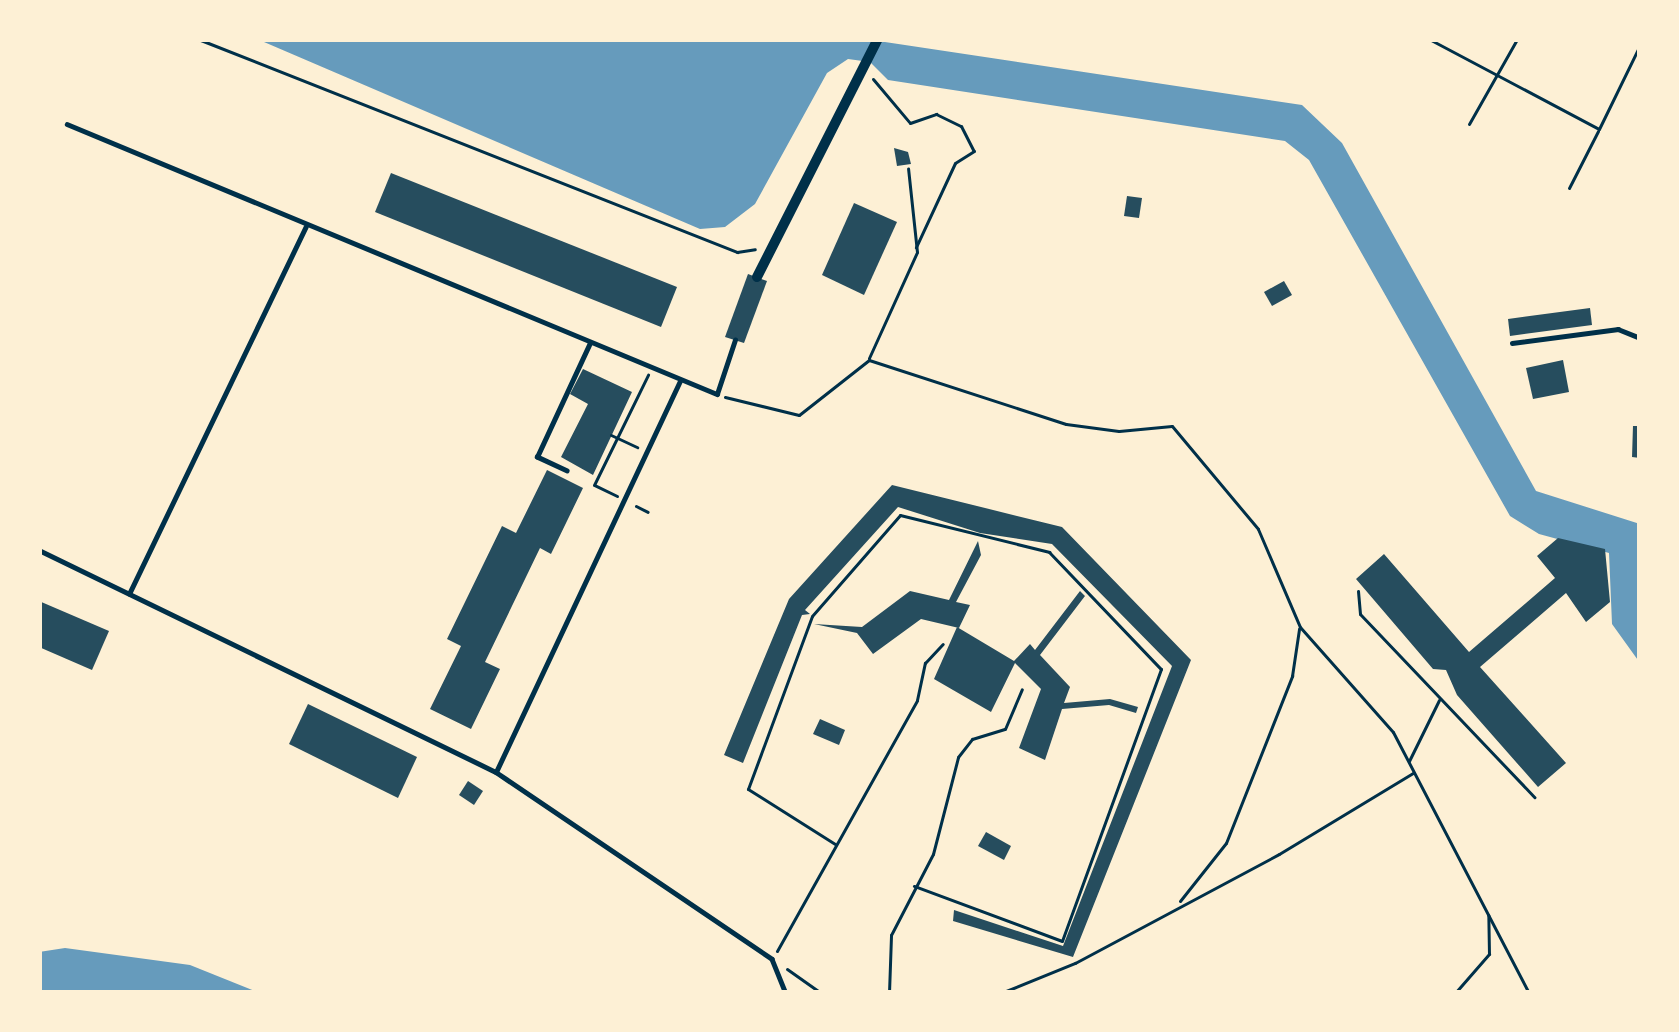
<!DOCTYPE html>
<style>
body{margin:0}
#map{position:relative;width:1679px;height:1032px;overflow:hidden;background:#fdf0d5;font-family:Overpass,sans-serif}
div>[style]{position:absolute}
.water>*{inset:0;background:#669bbc}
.building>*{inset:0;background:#264d5e}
.path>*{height:3px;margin:-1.5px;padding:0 1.5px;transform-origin:1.5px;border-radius:1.5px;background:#003049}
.service>*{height:4.5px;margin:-2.25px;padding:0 2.25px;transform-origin:2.25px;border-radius:2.25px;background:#003049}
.minor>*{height:10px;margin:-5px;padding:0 5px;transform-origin:5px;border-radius:5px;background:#003049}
span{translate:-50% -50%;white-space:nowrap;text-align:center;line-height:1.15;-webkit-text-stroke:12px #fdf0d5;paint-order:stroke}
.frame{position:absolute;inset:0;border:42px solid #fdf0d5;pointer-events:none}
</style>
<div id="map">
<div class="water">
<div style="clip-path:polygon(257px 39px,865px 39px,1302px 105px,1342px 143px,1536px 491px,1640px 524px,1640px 663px,1612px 624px,1609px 553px,1539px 534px,1510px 516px,1309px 160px,1285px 141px,888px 80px,870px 62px,848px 59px,827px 73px,755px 204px,725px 227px,700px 229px)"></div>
<div style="clip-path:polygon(65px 948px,190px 965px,260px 993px,39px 993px,39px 952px)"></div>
</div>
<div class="building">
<div style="clip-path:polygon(894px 148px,908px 152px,911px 164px,897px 166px)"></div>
<div style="clip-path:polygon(391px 173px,677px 287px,661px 327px,375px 212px)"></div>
<div style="clip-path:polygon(1127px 196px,1142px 198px,1139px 218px,1124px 216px)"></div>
<div style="clip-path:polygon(854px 203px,897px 222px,864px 295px,822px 275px)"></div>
<div style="clip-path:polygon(748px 274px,767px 281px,744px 343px,725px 337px)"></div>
<div style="clip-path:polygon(1284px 281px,1292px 295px,1272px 306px,1264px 292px)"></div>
<div style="clip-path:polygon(1590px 308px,1592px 325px,1510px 336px,1508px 319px)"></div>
<div style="clip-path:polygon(1563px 360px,1569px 392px,1533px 399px,1526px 368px)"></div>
<div style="clip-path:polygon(583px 369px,632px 392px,593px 475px,561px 457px,588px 404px,570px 394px)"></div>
<div style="clip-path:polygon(1633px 426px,1640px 426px,1640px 458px,1632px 457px)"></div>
<div style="clip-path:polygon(547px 470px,583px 488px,551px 554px,540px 548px,485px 662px,500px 669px,471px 729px,430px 709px,461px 646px,447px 639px,502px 526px,516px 533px)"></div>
<div style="clip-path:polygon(892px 485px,1062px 527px,1191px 660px,1073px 957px,953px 921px,954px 910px,1063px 946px,1172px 666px,1052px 544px,980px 533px,898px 507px,805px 610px,810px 614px,802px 615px,743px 763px,724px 755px,789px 599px)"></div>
<div style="clip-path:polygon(1558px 538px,1605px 549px,1610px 602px,1586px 622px,1566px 593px,1480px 667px,1566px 763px,1538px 787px,1457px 695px,1446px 670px,1433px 669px,1356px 579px,1384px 554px,1469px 652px,1555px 578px,1537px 556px)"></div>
<div style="clip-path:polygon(978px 541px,981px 555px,956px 602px,970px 605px,959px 628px,921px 619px,873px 654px,857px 633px,814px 624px,862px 627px,910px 591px,949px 600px)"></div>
<div style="clip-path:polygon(1080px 591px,1085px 596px,1040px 655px,1070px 687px,1064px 703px,1110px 699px,1138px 707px,1136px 713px,1109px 705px,1062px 709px,1045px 760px,1019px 748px,1041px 689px,1015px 663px,991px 712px,934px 679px,957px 627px,1014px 661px,1030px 644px,1035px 650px)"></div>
<div style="clip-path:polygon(39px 601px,109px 631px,92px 670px,39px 647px)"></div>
<div style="clip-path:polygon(308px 704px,417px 757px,398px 798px,289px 744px)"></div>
<div style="clip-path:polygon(820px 719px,845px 730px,839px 745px,813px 734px)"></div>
<div style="clip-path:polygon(468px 781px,483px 791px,474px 805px,459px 795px)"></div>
<div style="clip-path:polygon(986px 832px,1011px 846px,1004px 860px,978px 846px)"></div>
</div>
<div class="path">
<div style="left:198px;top:39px;width:580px;rotate:21.56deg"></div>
<div style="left:737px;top:252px;width:18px;rotate:-9deg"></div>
<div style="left:1429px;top:39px;width:192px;rotate:27.9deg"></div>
<div style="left:1599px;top:129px;width:93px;rotate:-64deg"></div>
<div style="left:873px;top:79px;width:57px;rotate:49.9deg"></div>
<div style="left:910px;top:123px;width:28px;rotate:-19deg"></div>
<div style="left:936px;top:114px;width:28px;rotate:26deg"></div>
<div style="left:961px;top:126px;width:28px;rotate:63deg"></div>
<div style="left:974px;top:151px;width:22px;rotate:148deg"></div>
<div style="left:955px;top:163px;width:93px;rotate:114.9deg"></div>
<div style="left:1469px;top:124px;width:98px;rotate:-60.5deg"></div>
<div style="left:1569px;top:188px;width:64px;rotate:-63deg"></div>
<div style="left:869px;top:358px;width:116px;rotate:-65.6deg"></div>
<div style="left:917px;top:252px;width:84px;rotate:-96.1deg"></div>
<div style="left:725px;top:397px;width:76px;rotate:13.7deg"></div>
<div style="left:799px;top:415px;width:89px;rotate:-38.2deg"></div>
<div style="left:869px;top:360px;width:207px;rotate:18deg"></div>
<div style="left:1066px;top:424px;width:53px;rotate:7.5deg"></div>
<div style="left:1119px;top:431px;width:53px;rotate:-5.4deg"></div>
<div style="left:1172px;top:426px;width:134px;rotate:50.1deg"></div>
<div style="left:1258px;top:529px;width:107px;rotate:66.8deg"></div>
<div style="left:1300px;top:627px;width:140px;rotate:48.5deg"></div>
<div style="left:1393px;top:732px;width:294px;rotate:62.5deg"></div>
<div style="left:611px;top:435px;width:29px;rotate:25deg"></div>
<div style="left:617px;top:496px;width:25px;rotate:-154deg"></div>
<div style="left:594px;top:485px;width:123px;rotate:-63.9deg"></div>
<div style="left:636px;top:506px;width:13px;rotate:27deg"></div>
<div style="left:1358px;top:591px;width:23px;rotate:85deg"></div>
<div style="left:1360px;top:614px;width:253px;rotate:46.4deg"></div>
<div style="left:1409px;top:761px;width:68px;rotate:-63.8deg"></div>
<div style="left:835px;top:844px;width:103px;rotate:-147.7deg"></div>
<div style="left:748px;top:789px;width:184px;rotate:-69.7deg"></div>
<div style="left:812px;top:616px;width:134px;rotate:-48.9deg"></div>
<div style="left:900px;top:515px;width:154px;rotate:13.9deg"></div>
<div style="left:1049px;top:552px;width:162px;rotate:46.3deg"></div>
<div style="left:1161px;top:669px;width:289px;rotate:110deg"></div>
<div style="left:1062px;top:941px;width:158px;rotate:-159.6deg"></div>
<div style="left:1180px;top:901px;width:74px;rotate:-51.6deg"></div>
<div style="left:1226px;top:843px;width:180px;rotate:-68.4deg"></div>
<div style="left:1292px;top:676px;width:48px;rotate:-81.5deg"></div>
<div style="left:777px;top:951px;width:287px;rotate:-60.8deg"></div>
<div style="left:917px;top:700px;width:38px;rotate:-78deg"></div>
<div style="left:925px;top:663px;width:26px;rotate:-47deg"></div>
<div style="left:787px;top:969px;width:42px;rotate:35.2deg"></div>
<div style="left:889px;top:993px;width:58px;rotate:-88deg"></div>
<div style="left:891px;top:935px;width:91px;rotate:-62.6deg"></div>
<div style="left:933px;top:854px;width:100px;rotate:-75.5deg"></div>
<div style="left:958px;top:757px;width:23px;rotate:-52deg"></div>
<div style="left:972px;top:739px;width:34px;rotate:-17deg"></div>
<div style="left:1005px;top:729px;width:43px;rotate:-67deg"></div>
<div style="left:1001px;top:993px;width:80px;rotate:-22.1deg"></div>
<div style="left:1075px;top:963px;width:231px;rotate:-28.1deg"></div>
<div style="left:1279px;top:854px;width:157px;rotate:-31.2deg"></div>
<div style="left:1455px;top:993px;width:52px;rotate:-48.9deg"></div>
<div style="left:1489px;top:954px;width:39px;rotate:-91deg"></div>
</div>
<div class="service">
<div style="left:67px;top:124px;width:704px;rotate:22.56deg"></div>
<div style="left:717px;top:394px;width:57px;rotate:-71.6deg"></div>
<div style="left:1512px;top:343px;width:107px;rotate:-7.5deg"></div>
<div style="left:1618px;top:329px;width:24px;rotate:22deg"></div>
<div style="left:567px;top:471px;width:33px;rotate:-155deg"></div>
<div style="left:537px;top:457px;width:126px;rotate:-65.1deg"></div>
<div style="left:39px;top:550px;width:508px;rotate:25.91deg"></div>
<div style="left:496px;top:772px;width:333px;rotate:34.1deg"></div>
<div style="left:772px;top:959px;width:37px;rotate:68deg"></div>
<div style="left:129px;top:594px;width:407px;rotate:-64.3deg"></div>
<div style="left:496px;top:772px;width:432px;rotate:-64.8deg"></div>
</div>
<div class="minor">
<div style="left:757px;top:277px;width:267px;rotate:-63.1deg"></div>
</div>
<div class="frame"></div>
</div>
